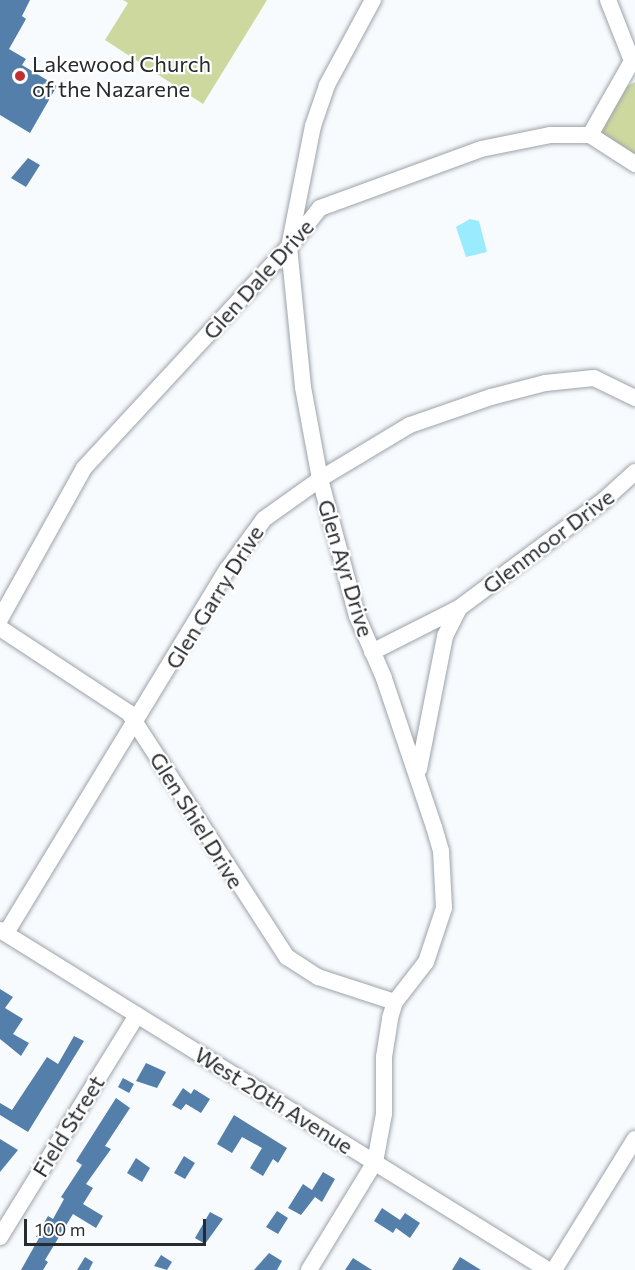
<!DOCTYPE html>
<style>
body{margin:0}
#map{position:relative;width:635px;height:1270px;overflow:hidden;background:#f8fbfe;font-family:Commissioner,sans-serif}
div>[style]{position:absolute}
.green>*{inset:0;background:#cdd89f}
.water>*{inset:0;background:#99ebfd}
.building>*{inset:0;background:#547fab}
.roads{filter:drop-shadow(0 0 2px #9da3aa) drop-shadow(0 0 2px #9da3aa)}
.minor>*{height:16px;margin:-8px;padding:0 8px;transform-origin:8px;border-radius:8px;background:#fff}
.dots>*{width:16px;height:16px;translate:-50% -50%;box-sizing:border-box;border:3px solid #fff;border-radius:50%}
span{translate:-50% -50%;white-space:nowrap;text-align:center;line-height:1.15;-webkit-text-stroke:4.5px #fff;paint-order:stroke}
.poi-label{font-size:22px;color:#282b2d}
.left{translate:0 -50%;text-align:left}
.street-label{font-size:22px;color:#282b2d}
.scale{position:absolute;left:24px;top:1219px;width:182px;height:27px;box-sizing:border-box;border:3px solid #282b2d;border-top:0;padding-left:8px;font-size:18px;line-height:21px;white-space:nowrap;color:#282b2d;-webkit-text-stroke:4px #fff;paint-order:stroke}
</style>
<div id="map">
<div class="green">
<div style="clip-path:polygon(123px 0,267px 0,203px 104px,105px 40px,128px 3px)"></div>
<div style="clip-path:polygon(635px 82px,635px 158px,603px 134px,603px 129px,626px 87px)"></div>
</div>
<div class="water">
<div style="clip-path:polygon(470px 219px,479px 221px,487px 252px,466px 257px,456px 227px)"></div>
</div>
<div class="building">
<div style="clip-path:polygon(0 0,30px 0,22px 16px,26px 19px,9px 49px,26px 59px,22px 65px,57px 86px,30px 133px,0 115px)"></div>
<div style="clip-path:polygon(28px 158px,40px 165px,26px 187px,11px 178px)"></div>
<div style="clip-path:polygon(0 989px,13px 997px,5px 1008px,23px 1019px,13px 1034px,29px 1043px,21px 1056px,0 1039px)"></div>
<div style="clip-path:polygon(74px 1036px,84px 1041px,28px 1132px,0 1115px,0 1103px,12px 1110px,47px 1057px,58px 1064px)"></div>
<div style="clip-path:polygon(146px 1063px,166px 1072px,157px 1088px,136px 1081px)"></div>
<div style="clip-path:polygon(123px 1078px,134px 1084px,129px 1093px,118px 1087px)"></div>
<div style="clip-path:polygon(183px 1088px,191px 1094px,194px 1089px,210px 1099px,201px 1113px,186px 1104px,181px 1110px,172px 1105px)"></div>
<div style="clip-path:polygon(116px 1098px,130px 1108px,105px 1146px,111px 1149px,86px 1184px,93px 1188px,83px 1204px,103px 1216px,96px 1228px,73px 1214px,45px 1260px,48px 1262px,43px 1270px,21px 1270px,39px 1238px,36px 1237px,48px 1216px,53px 1219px,64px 1199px,61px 1197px,82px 1165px,76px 1161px)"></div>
<div style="clip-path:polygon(234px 1115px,287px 1148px,278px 1163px,273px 1159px,263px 1176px,250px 1168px,262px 1148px,242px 1137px,232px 1153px,217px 1144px)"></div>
<div style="clip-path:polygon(0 1139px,18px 1150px,0 1172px)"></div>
<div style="clip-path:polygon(184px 1156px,195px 1163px,185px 1179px,174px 1173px)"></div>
<div style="clip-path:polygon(136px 1158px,150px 1168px,142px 1182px,127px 1173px)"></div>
<div style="clip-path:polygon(323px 1172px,335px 1179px,322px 1202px,315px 1197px,301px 1215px,288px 1208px,303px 1184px,312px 1190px)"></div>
<div style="clip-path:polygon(382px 1208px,400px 1220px,405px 1213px,420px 1223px,410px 1238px,396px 1228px,393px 1233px,374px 1221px)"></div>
<div style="clip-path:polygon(277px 1211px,288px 1218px,278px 1234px,266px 1227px)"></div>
<div style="clip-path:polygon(210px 1212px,223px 1219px,205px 1244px,195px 1238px)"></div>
<div style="clip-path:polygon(269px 1253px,282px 1261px,277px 1270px,254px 1270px)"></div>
<div style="clip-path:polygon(161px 1255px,172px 1262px,167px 1270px,154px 1266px)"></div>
<div style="clip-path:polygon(85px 1257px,93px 1262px,89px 1270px,77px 1270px)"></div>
<div style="clip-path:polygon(460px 1257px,481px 1270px,452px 1270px)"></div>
<div style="clip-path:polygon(353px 1258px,372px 1270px,345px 1270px)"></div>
</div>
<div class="roads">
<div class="minor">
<div style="left:608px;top:0;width:66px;rotate:68.5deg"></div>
<div style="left:590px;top:135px;width:85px;rotate:-60.4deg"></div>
<div style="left:0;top:619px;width:173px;rotate:-60.9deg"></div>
<div style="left:84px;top:468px;width:301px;rotate:-47.2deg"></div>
<div style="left:289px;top:247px;width:50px;rotate:-51.5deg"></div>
<div style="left:320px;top:208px;width:171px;rotate:-20.1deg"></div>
<div style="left:481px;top:149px;width:70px;rotate:-11.5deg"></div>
<div style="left:550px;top:135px;width:40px"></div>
<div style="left:590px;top:135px;width:54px;rotate:32.8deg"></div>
<div style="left:0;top:628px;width:154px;rotate:33.4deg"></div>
<div style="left:129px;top:713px;width:291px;rotate:57.1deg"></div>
<div style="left:287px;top:957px;width:37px;rotate:33deg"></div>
<div style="left:318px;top:977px;width:81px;rotate:18deg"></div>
<div style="left:372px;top:652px;width:97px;rotate:-26.8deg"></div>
<div style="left:459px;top:608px;width:179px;rotate:-36.6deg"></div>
<div style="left:603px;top:501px;width:43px;rotate:-42.2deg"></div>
<div style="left:419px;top:769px;width:136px;rotate:-78.9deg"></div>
<div style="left:445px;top:636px;width:31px;rotate:-63deg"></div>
<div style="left:0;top:930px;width:645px;rotate:31.82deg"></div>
<div style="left:6px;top:933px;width:425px;rotate:-58.7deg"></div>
<div style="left:227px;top:570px;width:63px;rotate:-54deg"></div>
<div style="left:264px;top:519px;width:69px;rotate:-35.5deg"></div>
<div style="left:320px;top:479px;width:105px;rotate:-31deg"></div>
<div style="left:410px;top:425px;width:86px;rotate:-19.1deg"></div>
<div style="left:491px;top:397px;width:56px;rotate:-14.5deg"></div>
<div style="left:545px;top:383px;width:49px;rotate:-5.8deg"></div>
<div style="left:594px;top:378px;width:46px;rotate:26deg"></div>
<div style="left:0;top:1237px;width:261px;rotate:-58.3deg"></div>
<div style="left:309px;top:1270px;width:127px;rotate:-58.6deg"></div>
<div style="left:375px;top:1162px;width:49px;rotate:-79.4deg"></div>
<div style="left:384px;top:1114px;width:57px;rotate:-90deg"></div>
<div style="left:384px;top:1057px;width:39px;rotate:-81deg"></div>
<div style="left:390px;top:1018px;width:17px;rotate:-73deg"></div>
<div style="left:395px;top:1002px;width:51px;rotate:-52.2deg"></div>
<div style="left:426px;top:962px;width:57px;rotate:-71.6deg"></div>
<div style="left:444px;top:908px;width:57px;rotate:-93deg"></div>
<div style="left:441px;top:851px;width:25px;rotate:-106deg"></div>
<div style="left:434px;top:827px;width:157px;rotate:-108.6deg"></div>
<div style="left:384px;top:678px;width:68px;rotate:-113.5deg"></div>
<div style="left:357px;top:616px;width:142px;rotate:-105.1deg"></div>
<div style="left:320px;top:479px;width:94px;rotate:-100.5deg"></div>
<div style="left:303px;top:387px;width:141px;rotate:-95.7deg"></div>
<div style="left:289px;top:247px;width:123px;rotate:-78.8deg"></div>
<div style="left:313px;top:126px;width:43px;rotate:-71.1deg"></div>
<div style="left:327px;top:85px;width:97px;rotate:-61.6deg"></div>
<div style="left:554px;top:1270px;width:154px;rotate:-58.3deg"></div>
</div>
</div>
<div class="dots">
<div style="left:20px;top:76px;background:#c03033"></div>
</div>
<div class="poi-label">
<span class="left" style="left:32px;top:76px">Lakewood Church<br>of the Nazarene</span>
</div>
<div class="street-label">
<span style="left:258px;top:279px;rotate:-48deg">Glen Dale Drive</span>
<span style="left:548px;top:541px;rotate:-37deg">Glenmoor Drive</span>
<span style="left:346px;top:568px;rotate:73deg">Glen Ayr Drive</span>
<span style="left:214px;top:597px;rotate:-58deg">Glen Garry Drive</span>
<span style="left:197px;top:820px;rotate:58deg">Glen Shiel Drive</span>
<span style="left:274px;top:1100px;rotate:32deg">West 20th Avenue</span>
<span style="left:68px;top:1126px;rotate:-58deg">Field Street</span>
</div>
<div class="scale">100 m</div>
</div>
